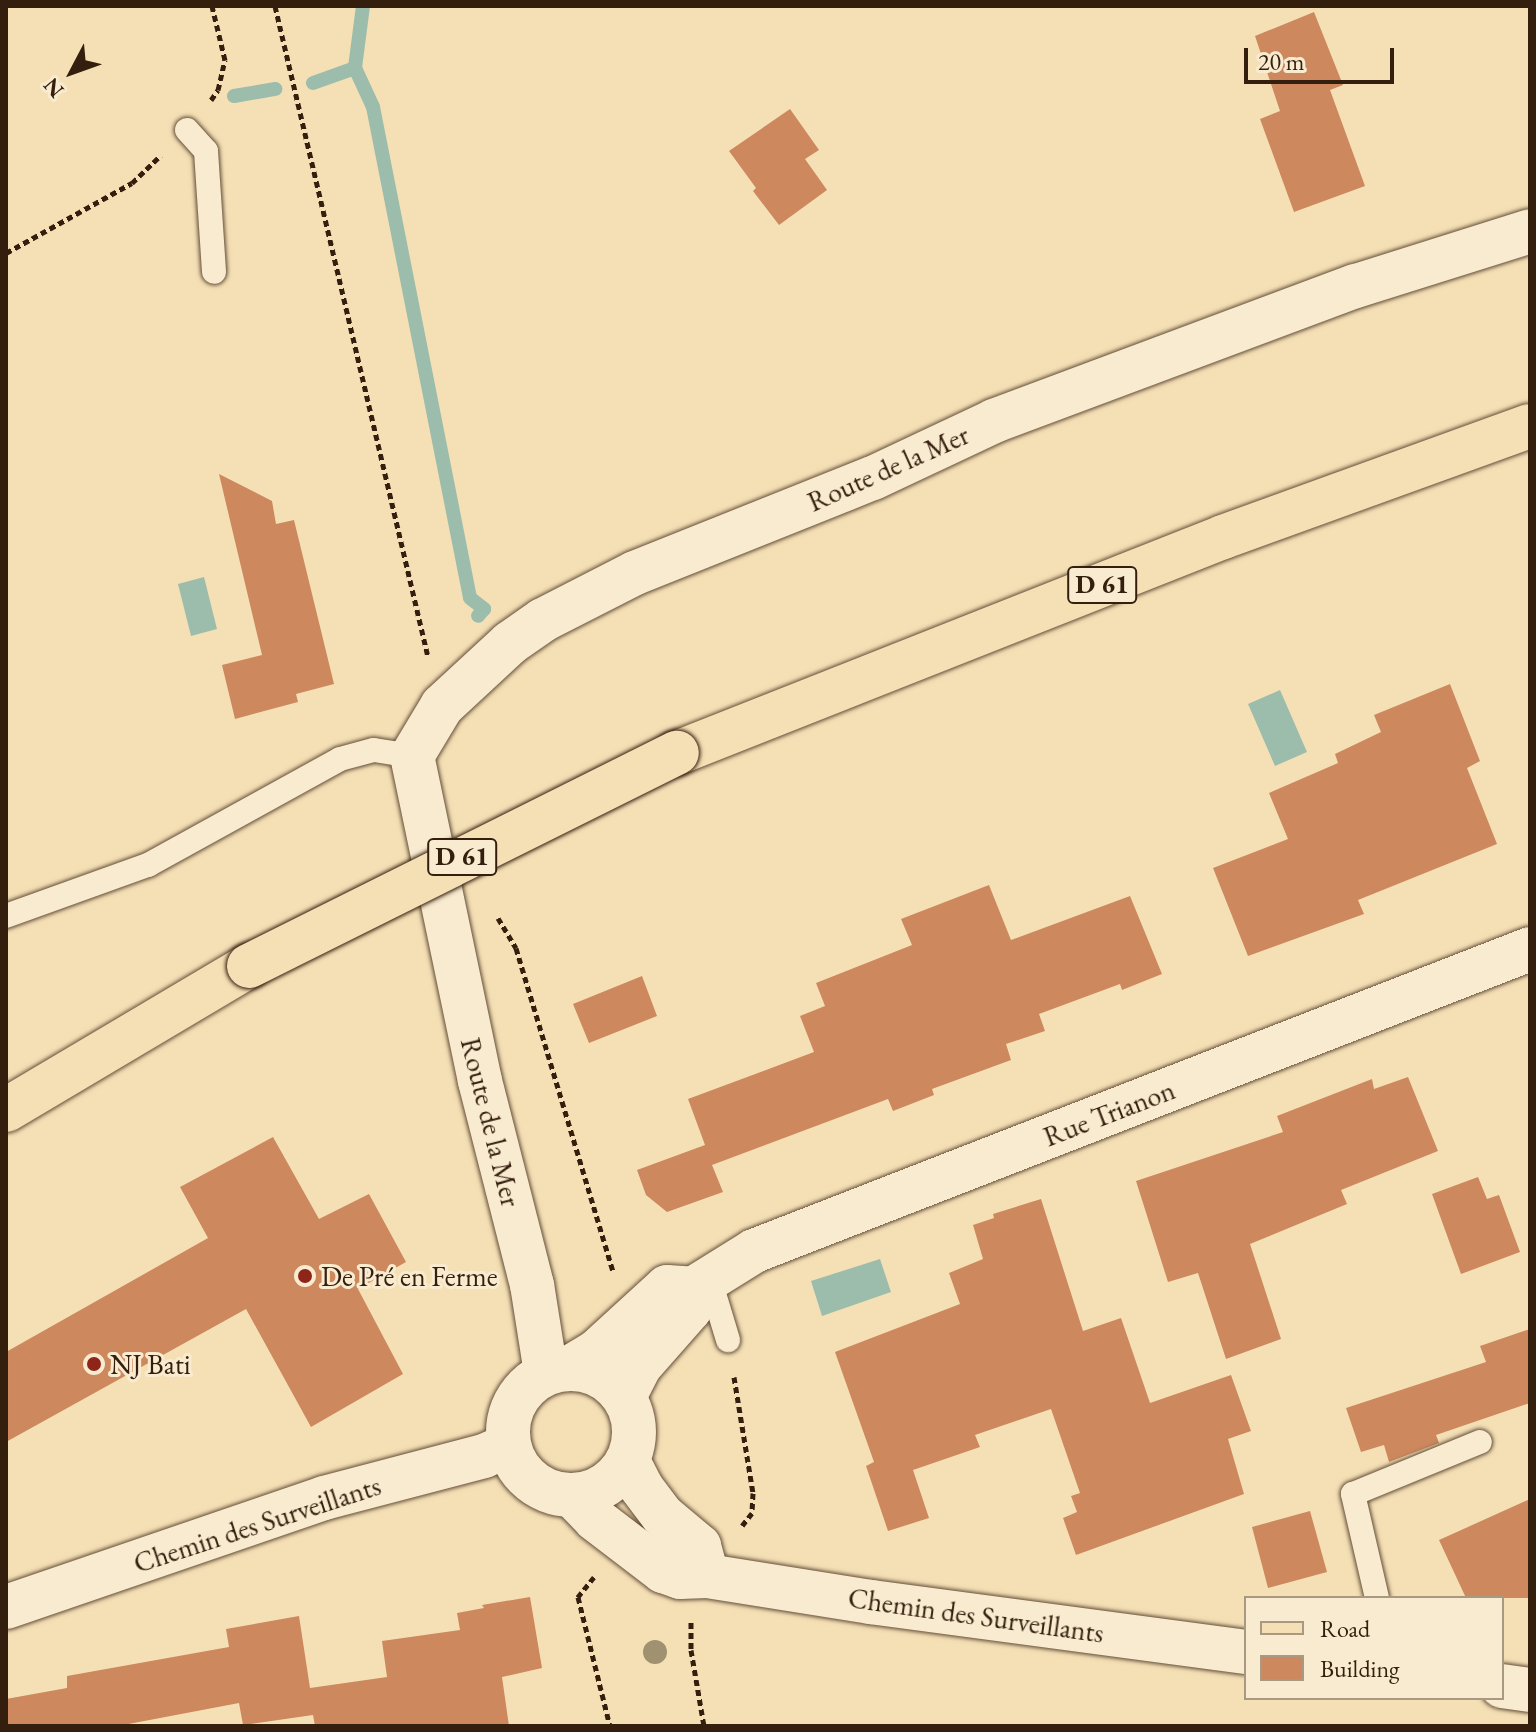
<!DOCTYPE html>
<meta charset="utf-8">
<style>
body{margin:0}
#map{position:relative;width:1536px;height:1732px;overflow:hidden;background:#f5e0b6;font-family:"EB Garamond",serif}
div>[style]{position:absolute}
.water>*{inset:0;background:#9cbdab}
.stream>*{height:14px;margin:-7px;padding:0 7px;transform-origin:7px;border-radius:7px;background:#9cbdab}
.building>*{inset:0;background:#cd885e}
.path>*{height:5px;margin-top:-2.5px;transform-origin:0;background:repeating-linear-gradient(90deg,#341e0e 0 6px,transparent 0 10px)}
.roads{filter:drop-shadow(0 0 2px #644e38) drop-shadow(0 0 2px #644e38)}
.service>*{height:24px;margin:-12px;padding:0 12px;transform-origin:12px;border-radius:12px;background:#f8ebd0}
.minor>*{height:44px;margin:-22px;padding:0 22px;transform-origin:22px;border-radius:22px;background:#f8ebd0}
.minor>.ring{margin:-22px;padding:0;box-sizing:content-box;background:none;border:44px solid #f8ebd0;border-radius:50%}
.primary>*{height:44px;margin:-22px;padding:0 22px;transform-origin:22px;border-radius:22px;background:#f5e0b6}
.bridges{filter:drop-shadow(0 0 2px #341e0e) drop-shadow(0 0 2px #341e0e)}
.primary-bridge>*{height:44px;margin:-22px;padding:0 22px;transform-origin:22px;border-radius:22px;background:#f5e0b6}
.trees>*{width:24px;height:24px;margin:-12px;border-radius:50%;background:#a09170}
.dots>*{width:22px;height:22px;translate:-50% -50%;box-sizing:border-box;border:4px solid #f8ebd0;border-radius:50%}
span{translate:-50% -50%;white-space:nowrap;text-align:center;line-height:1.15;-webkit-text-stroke:6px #f8ebd0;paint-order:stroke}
.shield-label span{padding:2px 6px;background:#f8ebd0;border:2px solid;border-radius:6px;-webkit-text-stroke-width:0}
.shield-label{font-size:26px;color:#341e0e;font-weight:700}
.street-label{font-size:28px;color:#341e0e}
.poi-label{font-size:28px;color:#341e0e}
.left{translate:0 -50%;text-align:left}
.frame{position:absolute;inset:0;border:8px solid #341e0e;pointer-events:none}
.legend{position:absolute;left:1244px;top:1596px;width:260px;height:104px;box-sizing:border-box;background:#f8ebd0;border:2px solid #aa9982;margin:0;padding:10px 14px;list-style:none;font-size:24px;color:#341e0e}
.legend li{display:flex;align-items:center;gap:16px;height:40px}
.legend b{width:40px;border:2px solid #aa9982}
.north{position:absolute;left:32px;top:32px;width:80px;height:80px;-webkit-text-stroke:6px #f8ebd0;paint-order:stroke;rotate:229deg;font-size:22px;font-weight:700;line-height:32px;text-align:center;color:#341e0e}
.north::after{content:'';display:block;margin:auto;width:28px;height:36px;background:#341e0e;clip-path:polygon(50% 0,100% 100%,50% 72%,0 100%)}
.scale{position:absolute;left:1244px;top:48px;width:150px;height:36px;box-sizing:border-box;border:4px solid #341e0e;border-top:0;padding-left:10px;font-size:24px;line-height:28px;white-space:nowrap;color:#341e0e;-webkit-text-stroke:6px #f8ebd0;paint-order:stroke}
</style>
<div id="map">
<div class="water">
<div style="clip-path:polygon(204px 577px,217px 629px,191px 636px,178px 584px)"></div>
<div style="clip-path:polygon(1280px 690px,1307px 752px,1275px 766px,1248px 704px)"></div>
<div style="clip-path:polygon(880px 1259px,891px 1292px,822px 1316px,811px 1281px)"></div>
</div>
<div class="stream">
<div style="left:363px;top:6px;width:63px;rotate:97.4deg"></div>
<div style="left:355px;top:68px;width:43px;rotate:65.2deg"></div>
<div style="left:373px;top:107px;width:500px;rotate:78.82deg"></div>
<div style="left:470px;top:598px;width:18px;rotate:38deg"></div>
<div style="left:484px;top:609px;width:9px;rotate:131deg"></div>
<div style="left:313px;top:83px;width:45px;rotate:-19.7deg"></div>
<div style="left:234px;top:96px;width:42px;rotate:-9.7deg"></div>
</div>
<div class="building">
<div style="clip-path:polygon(1314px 12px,1343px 85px,1330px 90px,1365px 186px,1294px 212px,1260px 119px,1280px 111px,1255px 36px)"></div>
<div style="clip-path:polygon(790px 109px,819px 150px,805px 159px,827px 190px,779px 225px,753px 191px,756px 188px,729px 151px)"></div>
<div style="clip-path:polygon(219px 474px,272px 501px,276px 524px,294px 520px,334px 684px,296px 694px,298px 702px,235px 719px,222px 665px,262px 655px)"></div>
<div style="clip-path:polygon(1450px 684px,1480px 761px,1467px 768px,1497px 844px,1358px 900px,1364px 914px,1248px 956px,1213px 868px,1288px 839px,1269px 793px,1338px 763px,1335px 754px,1381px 732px,1374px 715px)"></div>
<div style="clip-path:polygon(989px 885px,1011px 940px,1130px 896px,1162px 974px,1122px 990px,1120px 984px,1039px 1014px,1045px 1031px,1006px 1044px,1011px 1060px,932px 1089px,934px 1095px,893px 1111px,888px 1099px,712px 1165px,723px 1192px,667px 1212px,646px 1195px,637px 1170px,705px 1145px,688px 1099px,814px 1052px,800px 1016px,825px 1006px,816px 983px,912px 945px,901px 919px)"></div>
<div style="clip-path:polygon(642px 976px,657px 1016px,589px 1043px,573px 1004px)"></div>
<div style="clip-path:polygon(1408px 1077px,1438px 1151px,1341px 1190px,1347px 1204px,1250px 1244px,1281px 1339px,1226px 1359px,1198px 1273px,1168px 1282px,1136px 1181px,1283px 1132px,1277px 1116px,1372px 1079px,1374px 1089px)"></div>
<div style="clip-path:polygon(273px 1137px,319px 1219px,369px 1194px,406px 1262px,358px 1289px,403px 1374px,311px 1427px,246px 1309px,6px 1442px,6px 1352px,208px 1238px,180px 1187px)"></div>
<div style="clip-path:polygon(1478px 1177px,1487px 1199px,1499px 1195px,1520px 1252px,1461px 1274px,1432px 1194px)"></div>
<div style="clip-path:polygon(1041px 1199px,1083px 1331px,1121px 1318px,1150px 1403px,1231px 1375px,1251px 1431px,1228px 1439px,1244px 1494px,1076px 1555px,1063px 1518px,1077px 1512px,1071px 1496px,1080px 1493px,1051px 1409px,975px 1435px,980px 1447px,913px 1470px,929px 1518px,888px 1531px,866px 1466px,874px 1462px,835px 1352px,960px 1304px,949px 1273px,983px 1259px,973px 1225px,994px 1218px,993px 1214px)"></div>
<div style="clip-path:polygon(1530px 1329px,1530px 1403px,1436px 1435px,1439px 1443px,1389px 1462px,1384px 1445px,1361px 1452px,1346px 1408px,1486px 1362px,1480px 1346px)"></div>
<div style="clip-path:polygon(1530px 1499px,1530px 1598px,1466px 1598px,1439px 1540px)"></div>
<div style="clip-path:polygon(1310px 1511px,1327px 1572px,1268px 1588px,1252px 1527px)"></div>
<div style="clip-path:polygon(530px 1597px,542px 1668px,502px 1677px,509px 1726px,315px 1726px,313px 1715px,243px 1725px,239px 1703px,118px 1726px,6px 1726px,6px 1699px,67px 1688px,67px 1676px,229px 1647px,226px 1629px,299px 1616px,310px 1688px,387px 1677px,382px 1641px,460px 1630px,457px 1613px,484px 1608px,482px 1605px)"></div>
</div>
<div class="path">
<div style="left:275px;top:6px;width:669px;rotate:76.77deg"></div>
<div style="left:211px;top:100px;width:12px;rotate:-55deg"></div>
<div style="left:218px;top:90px;width:31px;rotate:-77deg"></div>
<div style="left:225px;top:60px;width:56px;rotate:-103.5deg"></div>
<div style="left:6px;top:253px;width:144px;rotate:-29.1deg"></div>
<div style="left:132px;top:183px;width:40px;rotate:-44deg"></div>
<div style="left:498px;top:918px;width:35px;rotate:59deg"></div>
<div style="left:516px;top:948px;width:338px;rotate:73.3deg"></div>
<div style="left:734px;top:1377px;width:118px;rotate:80.7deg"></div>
<div style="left:753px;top:1493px;width:20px;rotate:93deg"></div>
<div style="left:752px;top:1513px;width:16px;rotate:128deg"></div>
<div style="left:594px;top:1577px;width:26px;rotate:129deg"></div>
<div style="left:578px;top:1597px;width:133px;rotate:76.1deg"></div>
<div style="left:691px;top:1622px;width:28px;rotate:90deg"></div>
<div style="left:691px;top:1650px;width:77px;rotate:80.3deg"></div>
</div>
<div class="roads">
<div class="service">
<div style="left:187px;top:130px;width:28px;rotate:48deg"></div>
<div style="left:206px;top:151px;width:121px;rotate:86.2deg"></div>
<div style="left:6px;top:916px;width:151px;rotate:-19.8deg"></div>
<div style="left:148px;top:865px;width:219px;rotate:-28.9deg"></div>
<div style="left:340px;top:759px;width:35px;rotate:-15deg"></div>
<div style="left:374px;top:750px;width:38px;rotate:9deg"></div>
<div style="left:709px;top:1277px;width:66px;rotate:73.2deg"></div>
<div style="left:1377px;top:1598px;width:107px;rotate:-103deg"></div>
<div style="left:1353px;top:1494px;width:137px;rotate:-22.3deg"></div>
</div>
<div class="minor">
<div style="left:569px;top:1368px;width:31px;rotate:-31deg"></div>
<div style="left:596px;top:1352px;width:96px;rotate:-42.5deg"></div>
<div style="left:667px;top:1287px;width:26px;rotate:4deg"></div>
<div style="left:693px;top:1289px;width:72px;rotate:-31.9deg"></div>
<div style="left:754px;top:1251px;width:833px;rotate:-21.26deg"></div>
<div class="ring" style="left:508px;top:1369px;width:82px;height:82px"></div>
<div style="left:546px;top:1373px;width:89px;rotate:-99deg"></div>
<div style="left:532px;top:1285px;width:211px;rotate:-104.3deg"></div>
<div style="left:480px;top:1081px;width:332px;rotate:-101.8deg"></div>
<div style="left:412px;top:756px;width:58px;rotate:-59deg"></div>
<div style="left:442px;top:706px;width:93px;rotate:-42.8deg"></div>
<div style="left:510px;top:643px;width:40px;rotate:-34.9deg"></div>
<div style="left:543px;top:620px;width:103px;rotate:-27.1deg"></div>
<div style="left:635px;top:573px;width:256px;rotate:-21.8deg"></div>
<div style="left:873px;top:478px;width:134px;rotate:-25.2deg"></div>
<div style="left:994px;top:421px;width:386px;rotate:-20.5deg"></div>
<div style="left:1356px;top:286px;width:182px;rotate:-17.5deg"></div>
<div style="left:624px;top:1397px;width:34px;rotate:-63deg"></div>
<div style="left:639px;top:1367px;width:77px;rotate:-48.7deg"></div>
<div style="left:690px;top:1309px;width:20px;rotate:-81deg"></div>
<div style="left:628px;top:1461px;width:29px;rotate:63deg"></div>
<div style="left:641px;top:1487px;width:36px;rotate:53deg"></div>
<div style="left:663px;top:1516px;width:47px;rotate:39.8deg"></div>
<div style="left:699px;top:1546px;width:31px;rotate:75deg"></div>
<div style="left:572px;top:1495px;width:33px;rotate:46deg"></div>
<div style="left:595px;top:1519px;width:86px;rotate:37.4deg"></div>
<div style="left:663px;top:1571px;width:18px;rotate:19deg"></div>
<div style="left:680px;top:1577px;width:27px;rotate:-2deg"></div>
<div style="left:707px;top:1576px;width:166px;rotate:9deg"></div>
<div style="left:871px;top:1602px;width:378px;rotate:7.6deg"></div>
<div style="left:6px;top:1607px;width:336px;rotate:-18.9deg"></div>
<div style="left:324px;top:1498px;width:165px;rotate:-14.7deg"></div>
<div style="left:484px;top:1456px;width:27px;rotate:-24deg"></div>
<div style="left:1502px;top:1686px;width:28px;rotate:8deg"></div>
</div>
<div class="primary">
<div style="left:677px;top:753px;width:587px;rotate:-21.58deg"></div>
<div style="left:1223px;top:537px;width:326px;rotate:-19.9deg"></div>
<div style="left:6px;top:1110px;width:282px;rotate:-30.7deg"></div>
</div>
</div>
<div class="bridges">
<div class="primary-bridge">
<div style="left:249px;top:966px;width:478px;rotate:-26.5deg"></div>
</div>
</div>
<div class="trees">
<div style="left:655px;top:1652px"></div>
</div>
<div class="dots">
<div style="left:305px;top:1276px;background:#8f2418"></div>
<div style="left:94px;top:1364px;background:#8f2418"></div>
</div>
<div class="shield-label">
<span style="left:1102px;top:585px">D 61</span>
<span style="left:462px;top:857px">D 61</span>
</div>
<div class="street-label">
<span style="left:888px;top:468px;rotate:-24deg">Route de la Mer</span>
<span style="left:1109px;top:1113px;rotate:-21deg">Rue Trianon</span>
<span style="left:491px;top:1122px;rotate:76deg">Route de la Mer</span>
<span style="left:257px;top:1524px;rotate:-18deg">Chemin des Surveillants</span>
<span style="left:976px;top:1615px;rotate:8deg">Chemin des Surveillants</span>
</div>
<div class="poi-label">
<span class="left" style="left:321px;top:1276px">De Pré en Ferme</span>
<span class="left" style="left:110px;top:1364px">NJ Bati</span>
</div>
<div class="frame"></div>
<ul class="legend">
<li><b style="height:10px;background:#f5e0b6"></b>Road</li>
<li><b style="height:22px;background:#cd885e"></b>Building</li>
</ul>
<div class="north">N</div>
<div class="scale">20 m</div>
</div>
